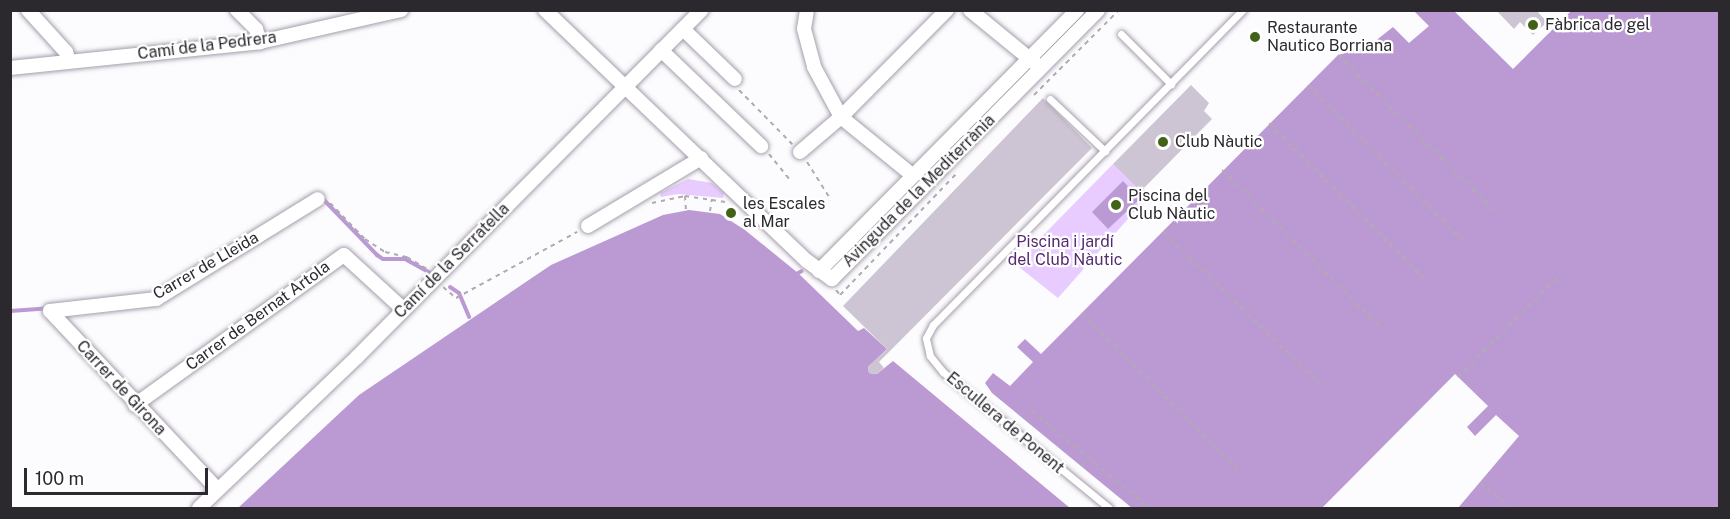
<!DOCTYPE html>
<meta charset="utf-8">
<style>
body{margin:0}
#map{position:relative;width:1730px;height:519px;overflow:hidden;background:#fcfbfe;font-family:"Public Sans",sans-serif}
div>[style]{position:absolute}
.green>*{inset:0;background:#e8ccff}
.water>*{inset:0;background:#bb9ad4}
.stream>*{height:4px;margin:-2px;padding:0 2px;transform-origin:2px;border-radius:2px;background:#bb9ad4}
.building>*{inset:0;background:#cdc5d3}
.path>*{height:2px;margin-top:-1px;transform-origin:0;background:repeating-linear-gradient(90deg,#aeacb0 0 4.5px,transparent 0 9px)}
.roads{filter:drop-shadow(0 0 2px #a59eab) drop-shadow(0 0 2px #a59eab)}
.lane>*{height:7px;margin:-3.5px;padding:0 3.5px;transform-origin:3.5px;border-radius:3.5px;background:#fff}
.street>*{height:14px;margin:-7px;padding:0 7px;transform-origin:7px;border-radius:7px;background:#fff}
.dots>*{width:16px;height:16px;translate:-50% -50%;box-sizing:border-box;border:3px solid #fff;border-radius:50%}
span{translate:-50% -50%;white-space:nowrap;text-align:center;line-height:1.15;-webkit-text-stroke:4.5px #fff;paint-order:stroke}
.poi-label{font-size:16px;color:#2b292e}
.left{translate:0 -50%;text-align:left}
.street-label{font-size:16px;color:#2b292e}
.park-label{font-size:16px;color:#552a70}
.frame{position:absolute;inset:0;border:12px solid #2b292e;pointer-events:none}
.scale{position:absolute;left:24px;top:468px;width:184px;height:27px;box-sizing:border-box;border:3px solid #2b292e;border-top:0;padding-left:8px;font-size:18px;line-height:21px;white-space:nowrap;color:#2b292e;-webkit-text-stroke:4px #fff;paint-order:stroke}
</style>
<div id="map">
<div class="green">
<div style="clip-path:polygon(1113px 164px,1150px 194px,1058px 298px,1015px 264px)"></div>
<div style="clip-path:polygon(688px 179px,712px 183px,724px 193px,723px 198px,678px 194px,661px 197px,660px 193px)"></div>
</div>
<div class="water">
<div style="clip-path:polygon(1414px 11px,1454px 11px,1513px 69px,1571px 11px,1719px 11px,1719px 508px,1458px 508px,1519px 436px,1496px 415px,1475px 436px,1467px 427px,1488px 406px,1455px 374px,1322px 508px,1132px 508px,992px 393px,985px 383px,993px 373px,1010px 386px,1033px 362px,1017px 347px,1025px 339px,1041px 354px,1338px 55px,1369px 46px,1393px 27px,1409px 43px,1429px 26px)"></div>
<div style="clip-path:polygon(1123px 181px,1140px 199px,1108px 229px,1092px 212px)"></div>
<div style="clip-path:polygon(689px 210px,720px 214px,745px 230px,798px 273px,858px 331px,864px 328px,887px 349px,868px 367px,869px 373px,877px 374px,893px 361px,1070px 508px,238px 508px,359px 395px,551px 265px,663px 215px)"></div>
</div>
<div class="stream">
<div style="left:323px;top:199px;width:78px;rotate:46deg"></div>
<div style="left:377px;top:255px;width:7px;rotate:34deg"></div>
<div style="left:383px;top:259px;width:22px"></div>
<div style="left:405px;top:259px;width:29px;rotate:29deg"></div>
<div style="left:798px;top:273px;width:4px;rotate:-27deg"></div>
<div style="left:450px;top:287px;width:11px;rotate:34deg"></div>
<div style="left:459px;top:293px;width:26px;rotate:67deg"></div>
<div style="left:10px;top:311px;width:39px;rotate:-4deg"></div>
</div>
<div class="building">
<div style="clip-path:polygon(1496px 10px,1536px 10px,1547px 22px,1533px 35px,1520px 22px,1514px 29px)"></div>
<div style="clip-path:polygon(1191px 85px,1209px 103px,1204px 111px,1212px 119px,1141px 191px,1113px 164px)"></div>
<div style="clip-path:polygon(1043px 98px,1092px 148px,879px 362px,884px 368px,877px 374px,869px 373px,868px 367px,887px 349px,843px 306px)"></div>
</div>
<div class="path">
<div style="left:1338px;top:55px;width:220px;rotate:44.8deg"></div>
<div style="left:1308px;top:85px;width:221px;rotate:45.2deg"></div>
<div style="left:739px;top:90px;width:76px;rotate:45.5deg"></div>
<div style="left:1034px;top:95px;width:120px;rotate:-45deg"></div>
<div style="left:1269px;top:123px;width:222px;rotate:45deg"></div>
<div style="left:769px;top:154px;width:32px;rotate:51deg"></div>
<div style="left:807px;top:162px;width:45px;rotate:57.7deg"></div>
<div style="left:1222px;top:170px;width:221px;rotate:44.8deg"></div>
<div style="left:685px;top:196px;width:14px;rotate:86deg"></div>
<div style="left:330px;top:203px;width:50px;rotate:45.8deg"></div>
<div style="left:365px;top:239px;width:24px;rotate:33deg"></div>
<div style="left:385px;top:252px;width:23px;rotate:13deg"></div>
<div style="left:407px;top:257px;width:23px;rotate:31deg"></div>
<div style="left:652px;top:203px;width:34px;rotate:-12deg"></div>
<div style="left:685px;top:196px;width:41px;rotate:8.3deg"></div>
<div style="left:710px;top:211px;width:12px;rotate:-81deg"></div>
<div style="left:731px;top:219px;width:11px;rotate:-68deg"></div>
<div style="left:1163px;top:232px;width:221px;rotate:44.1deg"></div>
<div style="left:443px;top:287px;width:17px;rotate:40deg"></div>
<div style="left:456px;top:298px;width:138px;rotate:-28.6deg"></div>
<div style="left:836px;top:290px;width:6px;rotate:51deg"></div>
<div style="left:840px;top:295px;width:168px;rotate:-46.2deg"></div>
<div style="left:1082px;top:313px;width:223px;rotate:45deg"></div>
<div style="left:1458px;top:377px;width:146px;rotate:-45deg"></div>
<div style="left:1032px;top:411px;width:152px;rotate:39.7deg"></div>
<div style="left:1081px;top:466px;width:11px;rotate:-49deg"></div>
<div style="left:1480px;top:483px;width:40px;rotate:39deg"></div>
</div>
<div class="roads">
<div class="lane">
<div style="left:1121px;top:34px;width:71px;rotate:45deg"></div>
<div style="left:1050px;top:99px;width:76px;rotate:43.4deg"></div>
<div style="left:1109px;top:508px;width:215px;rotate:-140.7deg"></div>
<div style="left:943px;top:372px;width:21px;rotate:-129deg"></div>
<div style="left:930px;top:356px;width:18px;rotate:-103deg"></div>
<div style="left:926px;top:338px;width:15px;rotate:-62deg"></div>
<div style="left:933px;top:325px;width:442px;rotate:-45.5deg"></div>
</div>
<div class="street">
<div style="left:28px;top:10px;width:57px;rotate:47.9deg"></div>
<div style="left:66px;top:52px;width:9px;rotate:72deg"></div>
<div style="left:237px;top:10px;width:27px;rotate:45deg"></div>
<div style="left:256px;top:29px;width:14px;rotate:73deg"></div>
<div style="left:545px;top:10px;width:363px;rotate:43.8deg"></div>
<div style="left:807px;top:261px;width:31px;rotate:36deg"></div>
<div style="left:832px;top:279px;width:378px;rotate:-45.3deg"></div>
<div style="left:807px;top:10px;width:19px;rotate:99deg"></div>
<div style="left:804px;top:29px;width:39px;rotate:75deg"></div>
<div style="left:814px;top:67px;width:57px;rotate:61.6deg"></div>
<div style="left:841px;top:117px;width:92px;rotate:39.2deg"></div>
<div style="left:970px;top:10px;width:85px;rotate:39.3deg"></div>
<div style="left:683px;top:29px;width:72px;rotate:43.9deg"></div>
<div style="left:661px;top:50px;width:139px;rotate:43.8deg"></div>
<div style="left:10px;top:68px;width:251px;rotate:-5.9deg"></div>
<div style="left:260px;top:42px;width:145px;rotate:-12.8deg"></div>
<div style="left:800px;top:152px;width:54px;rotate:-40.5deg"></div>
<div style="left:841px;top:117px;width:151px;rotate:-45.3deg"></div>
<div style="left:588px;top:226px;width:132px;rotate:-31deg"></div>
<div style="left:819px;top:271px;width:367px;rotate:-45.3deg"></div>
<div style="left:50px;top:311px;width:107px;rotate:-6.5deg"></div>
<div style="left:156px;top:299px;width:190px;rotate:-31.7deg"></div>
<div style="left:50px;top:311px;width:245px;rotate:46.8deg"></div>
<div style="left:135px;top:405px;width:257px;rotate:-35.7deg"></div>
<div style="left:344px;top:255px;width:81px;rotate:42.5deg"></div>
<div style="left:199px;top:508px;width:219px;rotate:-43.7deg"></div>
<div style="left:357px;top:357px;width:489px;rotate:-45.2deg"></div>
</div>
</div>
<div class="dots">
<div style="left:1533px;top:25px;background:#426217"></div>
<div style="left:1255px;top:37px;background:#426217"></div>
<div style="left:1163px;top:142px;background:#426217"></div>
<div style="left:1116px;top:205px;background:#426217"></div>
<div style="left:731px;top:213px;background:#426217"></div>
</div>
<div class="poi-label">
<span class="left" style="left:1545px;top:25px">Fàbrica de gel</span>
<span class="left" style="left:1267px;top:37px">Restaurante<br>Nautico Borriana</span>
<span class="left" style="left:1175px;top:142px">Club Nàutic</span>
<span class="left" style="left:1128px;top:205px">Piscina del<br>Club Nàutic</span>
<span class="left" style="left:743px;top:213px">les Escales<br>al Mar</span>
</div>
<div class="street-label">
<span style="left:207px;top:46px;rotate:-7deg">Camí de la Pedrera</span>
<span style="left:919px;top:191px;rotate:-45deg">Avinguda de la Mediterrània</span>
<span style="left:452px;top:261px;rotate:-45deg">Camí de la Serratella</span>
<span style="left:206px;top:266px;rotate:-30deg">Carrer de Lleida</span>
<span style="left:258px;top:316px;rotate:-36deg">Carrer de Bernat Artola</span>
<span style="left:121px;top:388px;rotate:47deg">Carrer de Girona</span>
<span style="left:1005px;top:423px;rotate:40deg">Escullera de Ponent</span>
</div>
<div class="park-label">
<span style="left:1065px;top:251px">Piscina i jardí<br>del Club Nàutic</span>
</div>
<div class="frame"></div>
<div class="scale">100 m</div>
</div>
